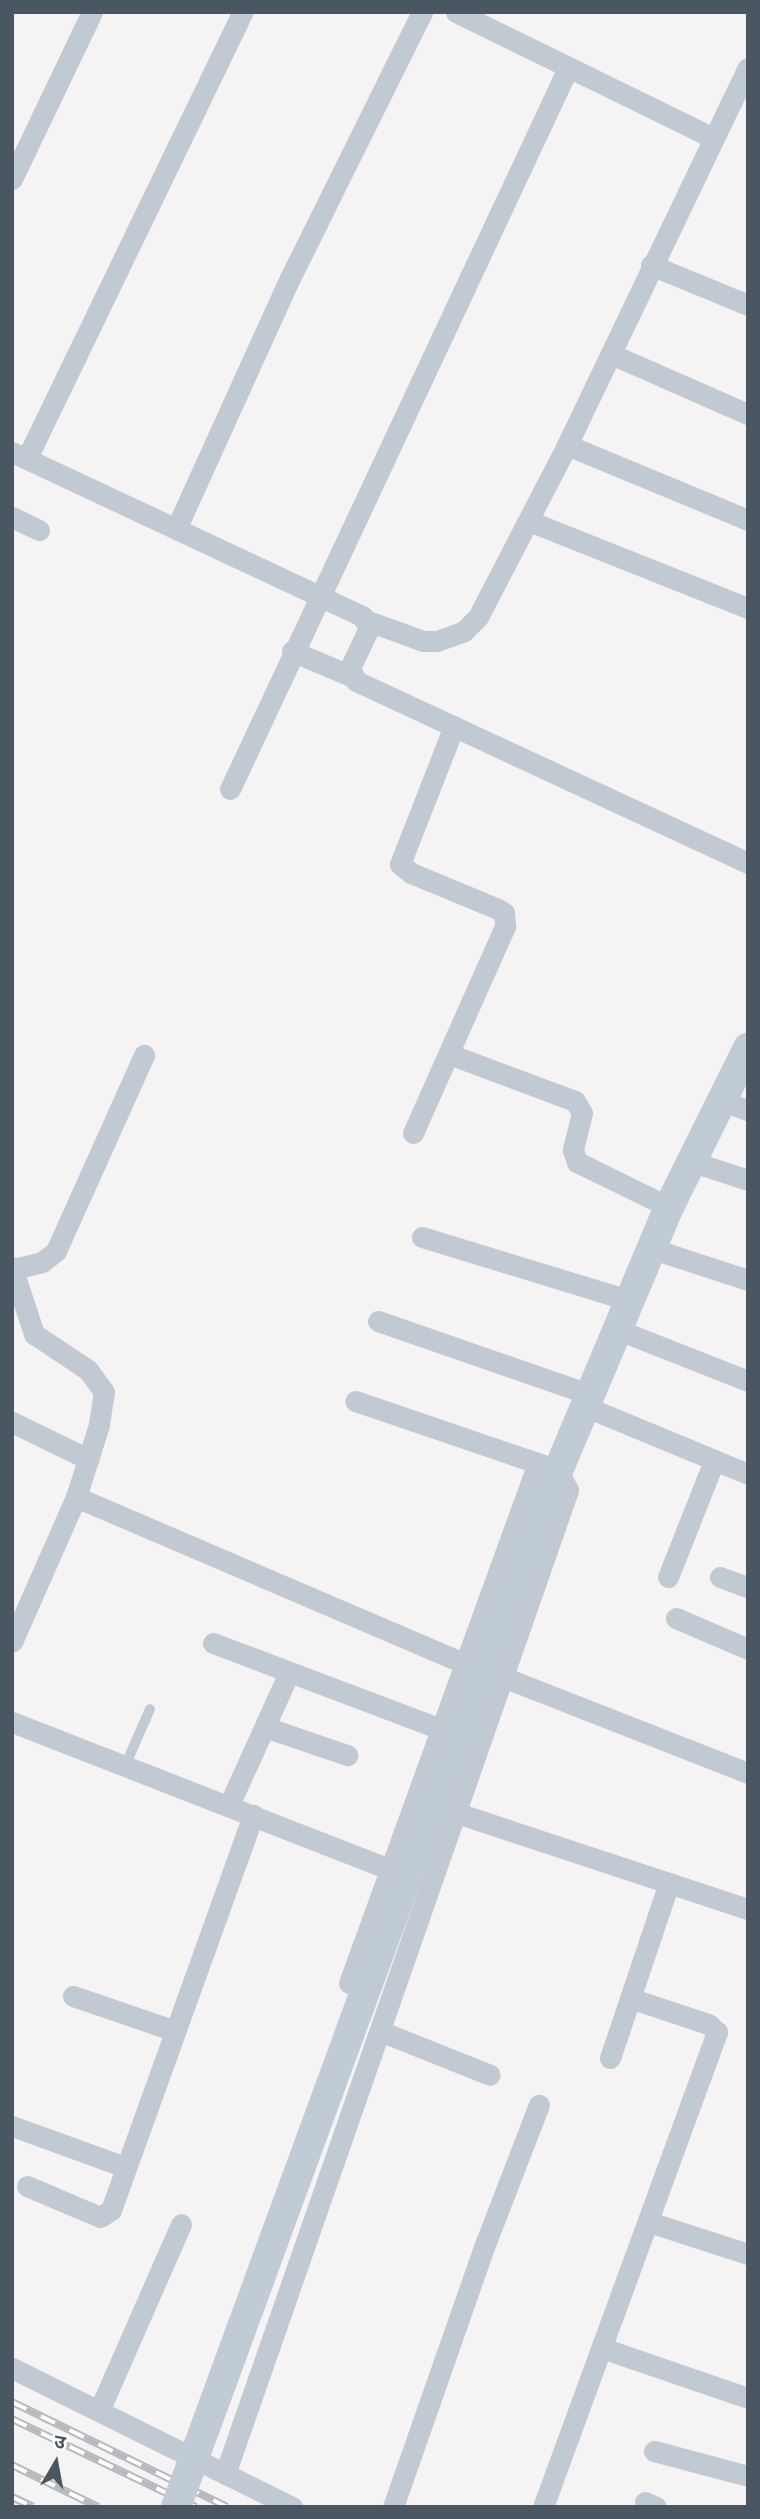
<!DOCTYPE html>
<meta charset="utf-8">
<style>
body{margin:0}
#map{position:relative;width:760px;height:2519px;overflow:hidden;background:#f5f3f3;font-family:"DM Sans","Noto Sans Devanagari",sans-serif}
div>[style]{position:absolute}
.lane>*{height:10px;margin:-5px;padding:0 5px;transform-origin:5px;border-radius:5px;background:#c1cad2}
.street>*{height:21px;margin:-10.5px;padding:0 10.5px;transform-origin:10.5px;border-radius:10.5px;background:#c1cad2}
.secondary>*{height:30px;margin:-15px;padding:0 15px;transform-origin:15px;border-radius:15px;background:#c1cbd6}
.rail>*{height:8px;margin-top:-4px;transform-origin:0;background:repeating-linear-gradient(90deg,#fff 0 16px,#b5b8bd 0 32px);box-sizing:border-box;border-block:2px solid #b5b8bd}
.secondary-bridge>*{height:30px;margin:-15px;padding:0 15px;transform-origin:15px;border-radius:15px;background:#c1cbd6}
span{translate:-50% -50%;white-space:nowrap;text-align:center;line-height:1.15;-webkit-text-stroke:5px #fff;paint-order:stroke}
.frame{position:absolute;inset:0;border:14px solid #4a5661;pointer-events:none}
.north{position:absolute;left:21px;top:2428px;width:70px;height:70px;-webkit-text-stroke:5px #fff;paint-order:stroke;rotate:10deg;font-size:19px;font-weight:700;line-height:28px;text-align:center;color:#4a5661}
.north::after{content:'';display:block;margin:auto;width:24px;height:32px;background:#4a5661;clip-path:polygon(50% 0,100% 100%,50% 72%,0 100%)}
</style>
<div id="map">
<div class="lane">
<div style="left:125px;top:1766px;width:62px;rotate:-66.3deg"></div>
</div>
<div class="street">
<div style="left:456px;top:12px;width:284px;rotate:26.1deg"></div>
<div style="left:12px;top:179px;width:185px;rotate:-64.4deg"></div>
<div style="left:651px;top:265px;width:105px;rotate:22.4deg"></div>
<div style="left:611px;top:354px;width:150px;rotate:23.7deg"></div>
<div style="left:567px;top:445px;width:196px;rotate:22.5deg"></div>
<div style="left:12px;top:452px;width:387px;rotate:25.1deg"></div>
<div style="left:362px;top:616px;width:14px;rotate:60deg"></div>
<div style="left:369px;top:628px;width:44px;rotate:115.4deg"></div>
<div style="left:350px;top:668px;width:14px;rotate:65deg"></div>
<div style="left:356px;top:681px;width:432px;rotate:24.9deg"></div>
<div style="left:27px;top:458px;width:496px;rotate:-64.2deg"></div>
<div style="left:12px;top:517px;width:30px;rotate:26deg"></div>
<div style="left:529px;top:521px;width:236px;rotate:21.7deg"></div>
<div style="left:176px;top:529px;width:278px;rotate:-65.6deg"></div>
<div style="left:291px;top:276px;width:295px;rotate:-63.6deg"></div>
<div style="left:368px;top:621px;width:59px;rotate:20deg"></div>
<div style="left:423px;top:641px;width:14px"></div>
<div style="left:437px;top:641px;width:29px;rotate:-20deg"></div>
<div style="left:464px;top:631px;width:20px;rotate:-45deg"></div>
<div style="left:478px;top:617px;width:194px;rotate:-62.6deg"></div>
<div style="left:567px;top:445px;width:418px;rotate:-64.4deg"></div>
<div style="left:292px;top:651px;width:64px;rotate:23deg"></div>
<div style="left:230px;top:789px;width:796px;rotate:-64.88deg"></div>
<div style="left:449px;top:1054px;width:134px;rotate:20.5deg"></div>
<div style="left:575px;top:1101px;width:14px;rotate:60deg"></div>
<div style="left:582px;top:1113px;width:38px;rotate:104deg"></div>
<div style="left:573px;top:1150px;width:13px;rotate:72deg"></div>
<div style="left:577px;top:1162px;width:102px;rotate:26.1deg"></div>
<div style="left:720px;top:1100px;width:30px;rotate:20deg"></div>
<div style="left:413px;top:1133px;width:227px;rotate:-66deg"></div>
<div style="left:505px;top:926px;width:13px;rotate:-94deg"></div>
<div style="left:504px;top:913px;width:7px;rotate:-146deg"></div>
<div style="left:498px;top:909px;width:94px;rotate:-157.5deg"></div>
<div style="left:411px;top:873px;width:14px;rotate:-141deg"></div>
<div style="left:400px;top:864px;width:148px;rotate:-68.6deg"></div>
<div style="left:690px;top:1161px;width:61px;rotate:18.1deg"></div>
<div style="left:422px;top:1237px;width:215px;rotate:17deg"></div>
<div style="left:650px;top:1248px;width:103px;rotate:18.1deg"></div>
<div style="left:12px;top:1267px;width:71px;rotate:71.8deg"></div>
<div style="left:34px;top:1334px;width:65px;rotate:33.7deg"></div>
<div style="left:88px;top:1370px;width:27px;rotate:54deg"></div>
<div style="left:104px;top:1392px;width:33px;rotate:99deg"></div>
<div style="left:99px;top:1425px;width:76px;rotate:107.7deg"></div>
<div style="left:76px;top:1497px;width:158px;rotate:113.8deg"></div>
<div style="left:14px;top:1269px;width:29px;rotate:-14deg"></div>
<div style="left:42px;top:1262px;width:18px;rotate:-38deg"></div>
<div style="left:56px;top:1251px;width:215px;rotate:-65.8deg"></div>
<div style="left:378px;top:1321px;width:223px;rotate:19.1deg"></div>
<div style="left:616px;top:1329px;width:142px;rotate:21.5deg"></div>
<div style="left:584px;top:1406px;width:178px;rotate:22.5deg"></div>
<div style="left:12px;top:1422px;width:85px;rotate:26deg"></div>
<div style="left:76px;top:1497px;width:423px;rotate:23.2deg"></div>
<div style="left:668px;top:1577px;width:125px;rotate:-68.4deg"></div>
<div style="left:720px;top:1577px;width:30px;rotate:20deg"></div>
<div style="left:676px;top:1618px;width:78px;rotate:23.3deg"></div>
<div style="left:213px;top:1643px;width:243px;rotate:20.7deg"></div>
<div style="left:503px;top:1677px;width:263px;rotate:21.4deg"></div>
<div style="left:12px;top:1722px;width:405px;rotate:21.3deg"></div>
<div style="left:265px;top:1727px;width:87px;rotate:18.9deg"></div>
<div style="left:229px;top:1805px;width:145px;rotate:-65.6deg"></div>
<div style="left:457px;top:1813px;width:306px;rotate:18.3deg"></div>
<div style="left:349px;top:1983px;width:553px;rotate:-70.03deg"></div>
<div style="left:73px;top:1996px;width:108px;rotate:18.9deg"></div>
<div style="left:380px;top:2031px;width:118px;rotate:21.8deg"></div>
<div style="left:610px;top:2058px;width:185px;rotate:-71.4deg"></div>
<div style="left:12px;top:2126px;width:120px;rotate:19.9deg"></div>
<div style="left:27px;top:2186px;width:79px;rotate:23deg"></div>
<div style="left:100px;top:2217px;width:13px;rotate:-32deg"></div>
<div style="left:111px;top:2210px;width:420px;rotate:-70.2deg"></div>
<div style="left:649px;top:2222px;width:104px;rotate:17.9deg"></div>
<div style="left:602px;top:2348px;width:154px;rotate:18.9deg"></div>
<div style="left:12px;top:2368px;width:313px;rotate:26.4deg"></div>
<div style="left:99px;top:2411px;width:204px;rotate:-66.3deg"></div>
<div style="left:654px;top:2451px;width:97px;rotate:14.9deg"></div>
<div style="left:225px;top:2474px;width:1042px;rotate:-70.78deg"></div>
<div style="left:568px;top:1490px;width:22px;rotate:-117deg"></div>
<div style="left:558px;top:1470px;width:214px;rotate:-161.2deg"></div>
<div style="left:645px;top:2502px;width:12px;rotate:24deg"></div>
<div style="left:393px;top:2507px;width:281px;rotate:-70.7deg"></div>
<div style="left:486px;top:2242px;width:147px;rotate:-68.9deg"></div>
<div style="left:543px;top:2507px;width:506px;rotate:-69.88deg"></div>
<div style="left:717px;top:2032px;width:12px;rotate:-138deg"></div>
<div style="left:708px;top:2024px;width:82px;rotate:-161.6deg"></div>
</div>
<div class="secondary">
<div style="left:542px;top:1509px;width:328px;rotate:-67.2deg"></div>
<div style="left:669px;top:1207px;width:178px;rotate:-63.6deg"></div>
</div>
<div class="rail">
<div style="left:12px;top:2402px;width:239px;rotate:26deg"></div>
<div style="left:12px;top:2419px;width:204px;rotate:25.6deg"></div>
<div style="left:12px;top:2465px;width:96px;rotate:26deg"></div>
<div style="left:12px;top:2497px;width:23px;rotate:25deg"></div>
</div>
<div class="secondary-bridge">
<div style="left:176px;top:2507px;width:1063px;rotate:-69.86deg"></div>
</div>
<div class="frame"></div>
<div class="north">उ</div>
</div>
